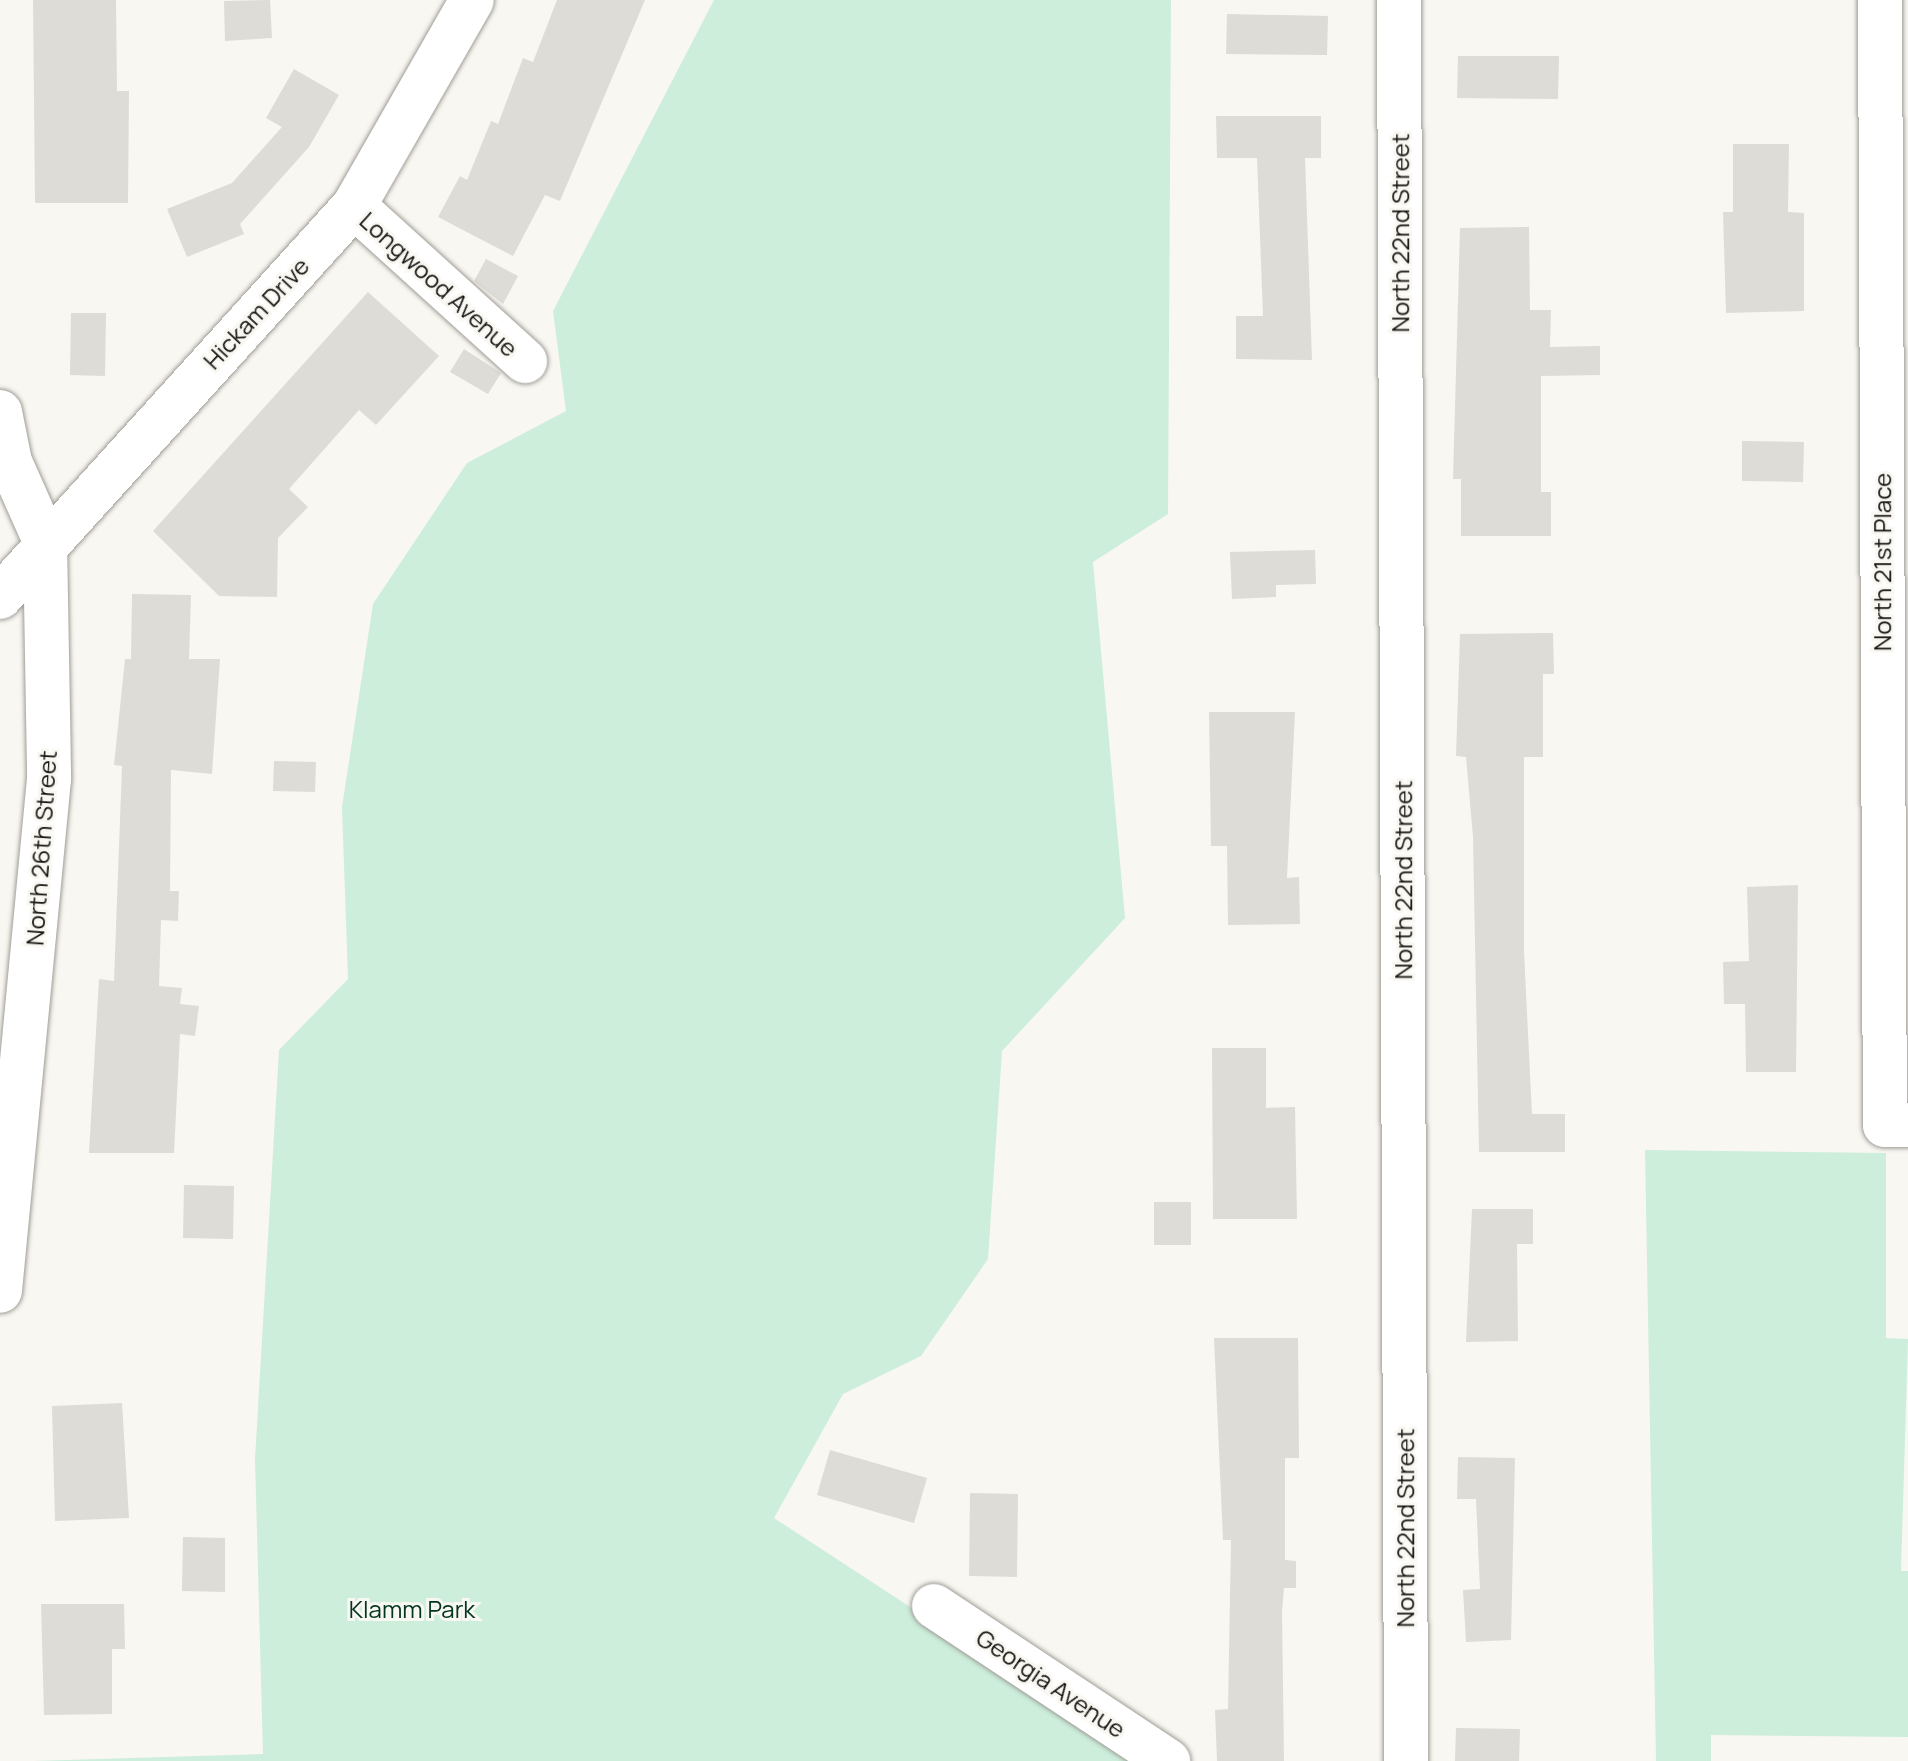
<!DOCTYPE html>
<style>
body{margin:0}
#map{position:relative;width:1908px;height:1761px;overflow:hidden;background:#f9f7f1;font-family:Manrope,sans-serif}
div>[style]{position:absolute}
.green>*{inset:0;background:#cceeda}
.building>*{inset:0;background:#dedcd6}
.roads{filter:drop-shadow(0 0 2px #9f9d97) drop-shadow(0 0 2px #9f9d97)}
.minor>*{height:44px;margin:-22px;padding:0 22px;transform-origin:22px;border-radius:22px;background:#fff}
span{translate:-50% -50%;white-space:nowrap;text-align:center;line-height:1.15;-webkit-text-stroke:6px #f9f7f1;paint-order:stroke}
.street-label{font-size:24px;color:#161513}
.park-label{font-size:24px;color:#00351f}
</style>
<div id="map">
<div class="green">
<div style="clip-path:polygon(714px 0,1171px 0,1168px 514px,1093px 562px,1125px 918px,1002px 1051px,988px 1259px,921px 1356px,843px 1394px,774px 1518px,1146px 1761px,33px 1761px,263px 1754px,255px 1459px,279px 1050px,348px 979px,342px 807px,373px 604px,467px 463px,566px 411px,553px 311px)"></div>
<div style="clip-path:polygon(1645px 1150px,1886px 1153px,1886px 1338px,1908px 1339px,1901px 1571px,1908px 1571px,1908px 1737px,1711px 1735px,1711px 1761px,1656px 1761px)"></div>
</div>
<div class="building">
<div style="clip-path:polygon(33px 0,116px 0,117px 91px,129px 91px,128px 203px,35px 203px)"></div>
<div style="clip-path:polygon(270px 0,272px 38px,225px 41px,224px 1px)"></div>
<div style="clip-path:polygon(557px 0,645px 0,560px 201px,545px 195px,513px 256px,438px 217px,460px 176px,467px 180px,491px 121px,498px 124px,523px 58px,533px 62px)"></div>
<div style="clip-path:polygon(1227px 14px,1328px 16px,1327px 55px,1226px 54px)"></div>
<div style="clip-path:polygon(1458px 56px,1559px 56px,1558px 99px,1457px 98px)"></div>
<div style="clip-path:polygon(294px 69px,339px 95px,309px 147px,240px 224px,244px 234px,187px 257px,167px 209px,232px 183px,282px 127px,266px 118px)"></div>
<div style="clip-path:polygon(1216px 116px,1321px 116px,1321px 158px,1305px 158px,1312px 360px,1236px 359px,1236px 316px,1263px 316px,1257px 158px,1217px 158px)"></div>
<div style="clip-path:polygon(1733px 144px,1789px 144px,1788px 212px,1804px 213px,1804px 311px,1726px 313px,1723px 212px,1733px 212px)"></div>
<div style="clip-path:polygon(1529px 227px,1530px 310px,1551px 310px,1550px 347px,1600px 346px,1600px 375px,1541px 376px,1541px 492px,1551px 492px,1551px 536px,1461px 536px,1461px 479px,1453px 479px,1460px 228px)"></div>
<div style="clip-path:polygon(486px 259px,518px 276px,503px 304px,474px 281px)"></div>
<div style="clip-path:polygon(368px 292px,439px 356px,376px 425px,359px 410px,289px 489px,308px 507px,278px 538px,277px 597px,219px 596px,153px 531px)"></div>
<div style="clip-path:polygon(71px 313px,106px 313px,105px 376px,70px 375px)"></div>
<div style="clip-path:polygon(464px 349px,501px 373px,488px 394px,450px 372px)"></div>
<div style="clip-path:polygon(1742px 441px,1804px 442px,1803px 482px,1742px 481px)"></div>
<div style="clip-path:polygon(1315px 550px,1316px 584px,1276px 585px,1276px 597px,1232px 599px,1230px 552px)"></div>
<div style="clip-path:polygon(132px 594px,191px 595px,189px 659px,220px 659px,212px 774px,171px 770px,170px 891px,179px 891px,178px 921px,161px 920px,159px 986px,182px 988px,180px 1004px,199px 1006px,195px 1036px,180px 1034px,174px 1153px,89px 1153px,99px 979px,114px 981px,122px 766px,114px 765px,125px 659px,131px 659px)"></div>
<div style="clip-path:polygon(1553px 633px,1554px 674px,1543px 674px,1543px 757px,1524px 757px,1524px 951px,1532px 1114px,1565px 1114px,1565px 1152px,1479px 1152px,1473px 837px,1466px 757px,1456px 756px,1460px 634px)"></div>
<div style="clip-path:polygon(1209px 712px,1295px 712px,1287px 878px,1299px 877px,1300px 924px,1228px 925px,1227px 846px,1211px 846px)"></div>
<div style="clip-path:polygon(274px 761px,316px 762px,315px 792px,273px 791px)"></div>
<div style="clip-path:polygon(1798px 885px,1796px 1072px,1746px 1072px,1745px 1004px,1724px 1004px,1723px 962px,1749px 961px,1747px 887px)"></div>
<div style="clip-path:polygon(1212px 1048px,1266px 1048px,1266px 1108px,1295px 1107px,1297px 1219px,1213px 1219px)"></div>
<div style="clip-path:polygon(184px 1185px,234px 1186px,233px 1239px,183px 1238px)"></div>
<div style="clip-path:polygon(1154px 1202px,1191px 1202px,1191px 1245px,1154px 1245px)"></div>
<div style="clip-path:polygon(1472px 1209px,1533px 1209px,1533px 1244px,1517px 1244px,1518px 1341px,1466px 1342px)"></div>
<div style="clip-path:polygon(1214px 1338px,1298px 1338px,1299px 1458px,1285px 1458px,1285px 1560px,1296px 1561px,1296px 1588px,1284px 1588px,1282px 1612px,1284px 1761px,1217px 1761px,1215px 1710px,1228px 1709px,1231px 1540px,1223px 1540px)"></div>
<div style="clip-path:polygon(122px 1403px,129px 1518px,55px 1521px,52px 1406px)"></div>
<div style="clip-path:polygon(830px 1450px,927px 1478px,914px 1523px,817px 1495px)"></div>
<div style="clip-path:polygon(1458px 1457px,1515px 1458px,1511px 1640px,1466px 1642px,1463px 1590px,1480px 1589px,1476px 1499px,1457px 1499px)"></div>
<div style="clip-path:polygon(970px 1493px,1018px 1494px,1017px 1577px,969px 1576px)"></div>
<div style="clip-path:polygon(183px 1537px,225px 1538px,225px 1592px,182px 1591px)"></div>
<div style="clip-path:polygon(41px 1604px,124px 1604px,125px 1649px,112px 1649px,112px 1714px,44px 1715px)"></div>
<div style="clip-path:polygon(1456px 1728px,1520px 1729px,1519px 1761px,1455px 1761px)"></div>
</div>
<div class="roads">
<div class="minor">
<div style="left:1399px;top:0;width:1761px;rotate:89.77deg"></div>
<div style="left:1880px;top:0;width:1125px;rotate:89.75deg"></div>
<div style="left:1885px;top:1125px;width:23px"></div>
<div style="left:354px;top:206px;width:231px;rotate:42.2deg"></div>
<div style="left:0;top:412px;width:51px;rotate:78.7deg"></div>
<div style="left:10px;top:462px;width:86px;rotate:66.1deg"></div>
<div style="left:45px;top:541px;width:238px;rotate:89deg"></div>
<div style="left:49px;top:779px;width:514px;rotate:95.47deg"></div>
<div style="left:0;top:597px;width:527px;rotate:-47.84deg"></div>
<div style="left:354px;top:206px;width:237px;rotate:-60.2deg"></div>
<div style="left:934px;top:1606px;width:281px;rotate:33.5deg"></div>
</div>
</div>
<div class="street-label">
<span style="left:1400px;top:233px;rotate:-90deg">North 22nd Street</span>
<span style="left:439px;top:284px;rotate:42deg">Longwood Avenue</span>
<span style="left:256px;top:313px;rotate:-47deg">Hickam Drive</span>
<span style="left:1882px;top:562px;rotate:-90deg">North 21st Place</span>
<span style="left:41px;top:848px;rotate:-86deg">North 26th Street</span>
<span style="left:1403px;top:880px;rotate:-90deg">North 22nd Street</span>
<span style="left:1405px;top:1528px;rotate:-90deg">North 22nd Street</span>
<span style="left:1051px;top:1683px;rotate:34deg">Georgia Avenue</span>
</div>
<div class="park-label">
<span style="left:412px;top:1609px">Klamm Park</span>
</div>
</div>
